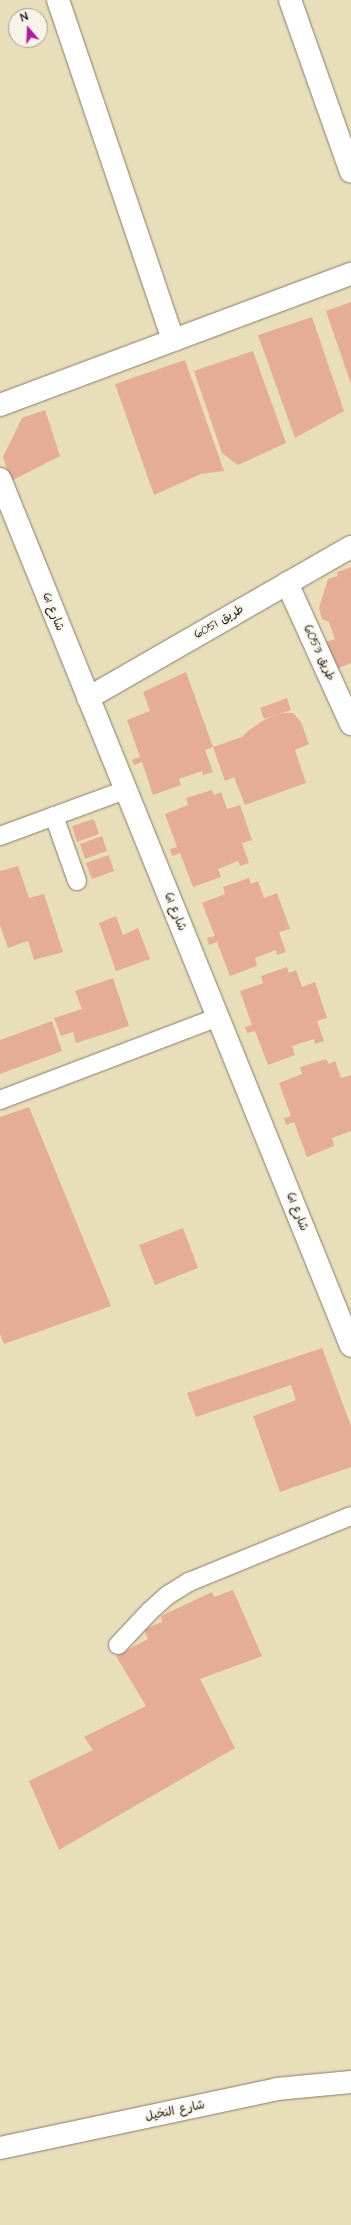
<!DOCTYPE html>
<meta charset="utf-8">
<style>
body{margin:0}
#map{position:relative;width:351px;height:2225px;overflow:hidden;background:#e9deba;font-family:"Architects Daughter","Playpen Sans Arabic",sans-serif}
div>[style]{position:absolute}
.building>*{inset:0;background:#e5ad96}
.roads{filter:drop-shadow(0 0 1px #827d6b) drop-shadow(0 0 1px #827d6b)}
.service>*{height:18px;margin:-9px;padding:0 9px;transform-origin:9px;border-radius:9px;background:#fff}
.minor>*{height:22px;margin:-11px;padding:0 11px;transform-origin:11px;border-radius:11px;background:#fff}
.tertiary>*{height:22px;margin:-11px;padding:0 11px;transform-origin:11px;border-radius:11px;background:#fff}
span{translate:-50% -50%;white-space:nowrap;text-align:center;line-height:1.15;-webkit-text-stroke:4px #f7f3e8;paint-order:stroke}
.street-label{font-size:12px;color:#1c1c1c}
.north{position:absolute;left:8px;top:8px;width:40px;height:40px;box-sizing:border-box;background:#f7f3e8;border:1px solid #9f9d96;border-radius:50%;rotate:341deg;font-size:11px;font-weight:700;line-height:16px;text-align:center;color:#1c1c1c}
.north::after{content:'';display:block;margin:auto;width:14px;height:18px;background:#b5179e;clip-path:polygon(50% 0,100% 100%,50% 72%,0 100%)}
</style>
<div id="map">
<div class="building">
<div style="clip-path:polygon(351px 302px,351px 384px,326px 311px)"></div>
<div style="clip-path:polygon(312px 317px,344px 411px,295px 438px,258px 335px)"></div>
<div style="clip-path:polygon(253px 351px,286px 443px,238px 465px,222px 453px,194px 371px)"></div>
<div style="clip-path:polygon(185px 360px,224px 471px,201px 474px,154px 495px,115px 384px)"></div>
<div style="clip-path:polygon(45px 410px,60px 456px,11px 481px,3px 457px,22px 418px)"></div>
<div style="clip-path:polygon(351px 567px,351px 663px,334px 670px,323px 643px,335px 639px,329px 622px,322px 619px,319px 608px,328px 579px,338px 576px,337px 572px)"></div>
<div style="clip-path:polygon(186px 672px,213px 747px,242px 737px,249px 730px,266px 719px,282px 713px,293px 713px,301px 722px,309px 744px,295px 750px,306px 783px,245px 805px,234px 777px,225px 781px,213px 747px,205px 750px,213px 772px,203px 775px,202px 771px,179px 779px,181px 785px,153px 795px,142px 762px,134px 765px,132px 760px,140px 757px,127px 720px,150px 711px,143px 692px)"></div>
<div style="clip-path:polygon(287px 698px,291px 710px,264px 719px,260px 708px)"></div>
<div style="clip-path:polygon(212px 790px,214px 795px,221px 792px,227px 809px,240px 805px,252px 840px,242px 843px,249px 863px,240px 866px,238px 861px,218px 869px,221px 877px,193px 887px,180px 853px,172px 856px,170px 849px,177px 847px,165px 814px,188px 805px,186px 798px)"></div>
<div style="clip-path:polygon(94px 819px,99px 834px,77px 842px,72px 826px)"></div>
<div style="clip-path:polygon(102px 836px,107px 851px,85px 859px,80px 844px)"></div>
<div style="clip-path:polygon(109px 855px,114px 871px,92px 879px,86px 863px)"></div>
<div style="clip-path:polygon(18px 866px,29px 898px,44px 894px,63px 952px,34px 960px,28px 941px,8px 948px,0 925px,0 871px)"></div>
<div style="clip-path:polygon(249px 878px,251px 884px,258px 881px,264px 898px,277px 893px,290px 929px,279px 932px,286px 952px,277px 955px,276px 950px,255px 958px,257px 966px,230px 976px,217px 942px,209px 945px,207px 938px,215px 936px,202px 903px,225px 894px,223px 887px)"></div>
<div style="clip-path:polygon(116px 916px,123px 935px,138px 928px,150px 959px,116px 971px,99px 923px)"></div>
<div style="clip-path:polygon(287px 967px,289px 973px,296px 970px,302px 987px,315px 982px,327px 1018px,317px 1021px,324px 1041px,315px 1044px,314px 1039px,292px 1046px,295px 1055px,268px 1065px,255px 1031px,247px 1033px,245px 1027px,252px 1025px,240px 991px,263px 983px,261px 976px)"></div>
<div style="clip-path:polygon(113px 978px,129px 1026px,76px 1043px,73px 1032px,61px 1036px,54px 1018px,82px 1009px,75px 991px)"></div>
<div style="clip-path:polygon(52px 1021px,62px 1051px,0 1074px,0 1040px)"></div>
<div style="clip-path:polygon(326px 1059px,329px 1064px,335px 1061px,341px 1078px,351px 1075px,351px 1131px,332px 1138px,334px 1146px,307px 1157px,294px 1122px,286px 1125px,284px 1118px,291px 1116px,279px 1083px,302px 1074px,300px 1067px)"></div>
<div style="clip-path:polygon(29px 1107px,111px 1306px,4px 1344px,0 1334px,0 1117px)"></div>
<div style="clip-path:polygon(183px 1228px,198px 1268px,155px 1285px,139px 1245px)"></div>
<div style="clip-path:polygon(322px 1348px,351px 1426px,351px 1467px,280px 1492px,253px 1416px,296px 1400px,291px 1385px,196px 1417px,187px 1393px)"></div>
<div style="clip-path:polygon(233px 1590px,262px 1656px,200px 1679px,235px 1748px,59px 1850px,29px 1781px,93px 1750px,84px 1737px,146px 1706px,116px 1656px,148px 1639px,144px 1629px,162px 1622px,161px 1616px,212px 1592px,214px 1597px)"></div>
</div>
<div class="roads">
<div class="service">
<div style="left:54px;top:816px;width:69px;rotate:70.5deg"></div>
<div style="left:0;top:836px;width:133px;rotate:-20.2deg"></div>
<div style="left:0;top:1100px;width:234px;rotate:-20.8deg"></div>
<div style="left:118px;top:1645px;width:47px;rotate:-46.7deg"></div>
<div style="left:150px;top:1611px;width:24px;rotate:-42deg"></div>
<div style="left:168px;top:1595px;width:25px;rotate:-32deg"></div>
<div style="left:189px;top:1582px;width:175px;rotate:-22.2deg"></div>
</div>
<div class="minor">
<div style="left:58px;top:0;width:359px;rotate:71.3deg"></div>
<div style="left:290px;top:0;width:182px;rotate:70.5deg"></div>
<div style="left:0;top:405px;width:375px;rotate:-20.5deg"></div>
<div style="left:0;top:479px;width:935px;rotate:67.96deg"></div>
<div style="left:287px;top:583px;width:155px;rotate:65.6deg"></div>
<div style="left:88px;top:698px;width:303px;rotate:-29.9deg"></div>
</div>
<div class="tertiary">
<div style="left:0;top:2148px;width:283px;rotate:-12deg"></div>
<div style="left:277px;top:2089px;width:74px;rotate:-5.4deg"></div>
</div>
</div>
<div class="street-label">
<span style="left:53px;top:612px;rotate:68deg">شارع 61</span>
<span style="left:219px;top:622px;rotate:-30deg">طريق 6051</span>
<span style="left:319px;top:653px;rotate:65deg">طريق 6053</span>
<span style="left:175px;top:912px;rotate:68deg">شارع 61</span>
<span style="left:297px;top:1212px;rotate:68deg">شارع 61</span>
<span style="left:175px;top:2111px;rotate:-12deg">شارع النخيل</span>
</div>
<div class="north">N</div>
</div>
